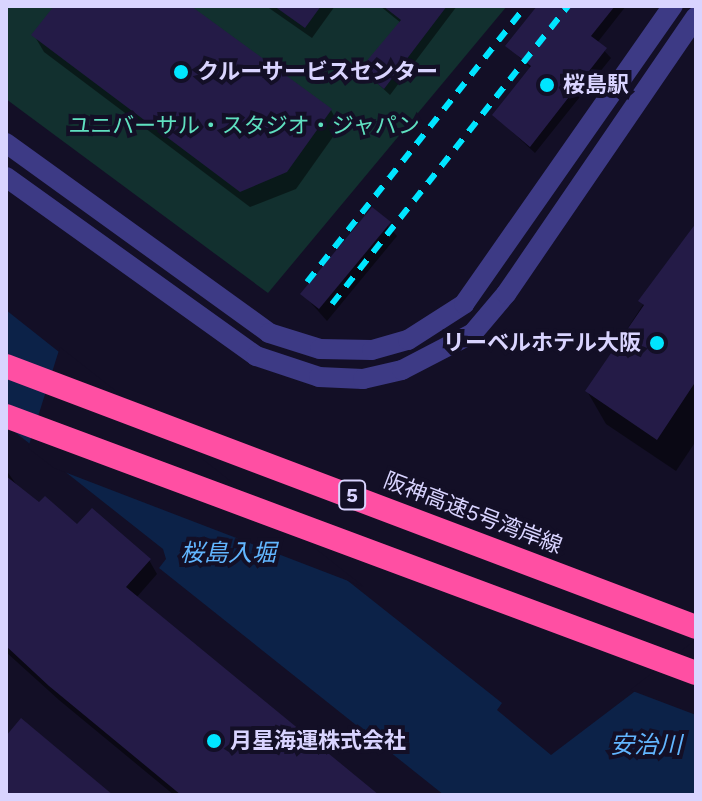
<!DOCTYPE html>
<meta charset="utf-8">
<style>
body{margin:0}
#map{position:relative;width:702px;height:801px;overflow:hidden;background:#130f26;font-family:"Work Sans","Noto Sans JP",sans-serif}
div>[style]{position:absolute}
.green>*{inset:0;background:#12302f}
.water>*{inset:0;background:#0c2248}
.pier>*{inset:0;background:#130f26}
.shadow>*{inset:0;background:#0007}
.building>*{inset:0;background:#241b47}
.tertiary>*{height:20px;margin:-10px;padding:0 10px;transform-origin:10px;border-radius:10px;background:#3d3a85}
.motorway>*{height:24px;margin:-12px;padding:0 12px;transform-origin:12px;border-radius:12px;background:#ff4fa3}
.rail>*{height:6px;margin-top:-3px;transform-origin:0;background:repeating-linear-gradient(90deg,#00e5ff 0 12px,transparent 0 22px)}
.dots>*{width:22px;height:22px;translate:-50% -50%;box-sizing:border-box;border:4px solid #130f26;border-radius:50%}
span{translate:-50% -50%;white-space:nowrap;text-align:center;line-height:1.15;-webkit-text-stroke:8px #130f26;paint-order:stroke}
.shield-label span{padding:2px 6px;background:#130f26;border:2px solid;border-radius:6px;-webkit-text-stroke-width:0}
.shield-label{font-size:20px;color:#d9d4ff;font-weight:700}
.poi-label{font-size:22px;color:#d9d4ff;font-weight:700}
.left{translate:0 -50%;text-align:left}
.right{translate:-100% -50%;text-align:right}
.park-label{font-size:22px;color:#5fe0c0}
.street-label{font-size:22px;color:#d9d4ff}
.water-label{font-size:24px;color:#62b6ff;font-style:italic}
.frame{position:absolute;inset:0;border:8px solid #d9d4ff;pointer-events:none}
</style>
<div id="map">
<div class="green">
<div style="clip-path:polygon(6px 6px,507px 6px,268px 293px,6px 99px)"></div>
</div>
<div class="water">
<div style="clip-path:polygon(6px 310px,502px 703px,497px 710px,551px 755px,696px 645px,696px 795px,444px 795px,159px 568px,166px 559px,163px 549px,6px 425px)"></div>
</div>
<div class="pier">
<div style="clip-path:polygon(60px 347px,219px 472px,364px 587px,54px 468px,28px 448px)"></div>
<div style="clip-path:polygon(694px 641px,696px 715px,630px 690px)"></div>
</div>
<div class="shadow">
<div style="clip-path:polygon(57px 6px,188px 6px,331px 110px,340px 127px,296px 189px,250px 207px,44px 52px,34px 35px)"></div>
<div style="clip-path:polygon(266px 6px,335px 6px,312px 38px)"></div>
<div style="clip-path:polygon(380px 6px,457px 6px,390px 95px,363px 70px,401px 23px)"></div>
<div style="clip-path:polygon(540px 6px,626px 6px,597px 43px,611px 58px,535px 153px,494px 115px,531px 69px,508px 46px)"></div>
<div style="clip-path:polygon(373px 210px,397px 236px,327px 321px,303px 294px)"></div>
<div style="clip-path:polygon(696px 223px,696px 441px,676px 471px,606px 424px,587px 391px)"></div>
<div style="clip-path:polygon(6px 470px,21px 491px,78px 527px,149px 560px,157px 574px,136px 598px,375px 795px,174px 795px,59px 700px,6px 652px)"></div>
</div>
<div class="building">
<div style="clip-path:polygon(54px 6px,191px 6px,332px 109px,287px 172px,240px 192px,31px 35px)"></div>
<div style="clip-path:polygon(274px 6px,321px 6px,305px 28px)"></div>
<div style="clip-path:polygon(383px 6px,447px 6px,384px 89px,360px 69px,401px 20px)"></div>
<div style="clip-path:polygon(537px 6px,615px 6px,591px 36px,607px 48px,530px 147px,492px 115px,531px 66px,505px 46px)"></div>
<div style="clip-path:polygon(372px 207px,391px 222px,319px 309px,300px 294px)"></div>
<div style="clip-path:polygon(696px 223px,696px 381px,657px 440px,585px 391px,644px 305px,638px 301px)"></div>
<div style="clip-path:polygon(6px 476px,39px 502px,45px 496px,77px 524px,92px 508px,151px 559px,126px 587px,379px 795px,181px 795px,49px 686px,6px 646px)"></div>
<div style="clip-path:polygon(21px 718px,113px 795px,6px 795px,6px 736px)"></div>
</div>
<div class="tertiary">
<div style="left:6px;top:143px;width:324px;rotate:35.8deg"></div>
<div style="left:269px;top:333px;width:53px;rotate:17.4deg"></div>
<div style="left:320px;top:349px;width:52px;rotate:1.1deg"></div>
<div style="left:372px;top:350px;width:37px;rotate:-16deg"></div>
<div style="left:408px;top:340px;width:67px;rotate:-32.7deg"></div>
<div style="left:464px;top:304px;width:364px;rotate:-55deg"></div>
<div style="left:6px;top:177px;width:307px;rotate:35.6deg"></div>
<div style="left:256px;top:356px;width:66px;rotate:18.4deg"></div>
<div style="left:319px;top:377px;width:44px;rotate:2.6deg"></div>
<div style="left:363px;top:379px;width:40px;rotate:-13deg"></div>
<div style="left:402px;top:370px;width:80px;rotate:-27.5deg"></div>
<div style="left:473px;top:333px;width:51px;rotate:-49.8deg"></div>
<div style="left:506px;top:294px;width:336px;rotate:-55.6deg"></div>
</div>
<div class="motorway">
<div style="left:6px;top:366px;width:738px;rotate:20.72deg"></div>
<div style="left:6px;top:416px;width:736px;rotate:20.43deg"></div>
</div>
<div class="rail">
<div style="left:307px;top:282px;width:352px;rotate:-51.6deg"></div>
<div style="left:332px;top:304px;width:380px;rotate:-51.6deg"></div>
</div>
<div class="dots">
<div style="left:181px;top:72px;background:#00e5ff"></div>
<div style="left:547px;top:85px;background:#00e5ff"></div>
<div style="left:657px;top:343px;background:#00e5ff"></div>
<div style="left:214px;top:741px;background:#00e5ff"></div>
</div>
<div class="shield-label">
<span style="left:352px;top:495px">5</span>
</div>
<div class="poi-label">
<span class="left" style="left:197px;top:72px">クルーサービスセンター</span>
<span class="left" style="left:563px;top:85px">桜島駅</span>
<span class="right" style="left:641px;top:343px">リーベルホテル大阪</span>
<span class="left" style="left:230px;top:741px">月星海運株式会社</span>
</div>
<div class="park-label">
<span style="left:244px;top:126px">ユニバーサル・スタジオ・ジャパン</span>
</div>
<div class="street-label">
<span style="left:473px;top:513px;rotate:21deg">阪神高速5号湾岸線</span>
</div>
<div class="water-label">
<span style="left:228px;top:554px">桜島入堀</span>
<span style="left:646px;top:746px">安治川</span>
</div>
<div class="frame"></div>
</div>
